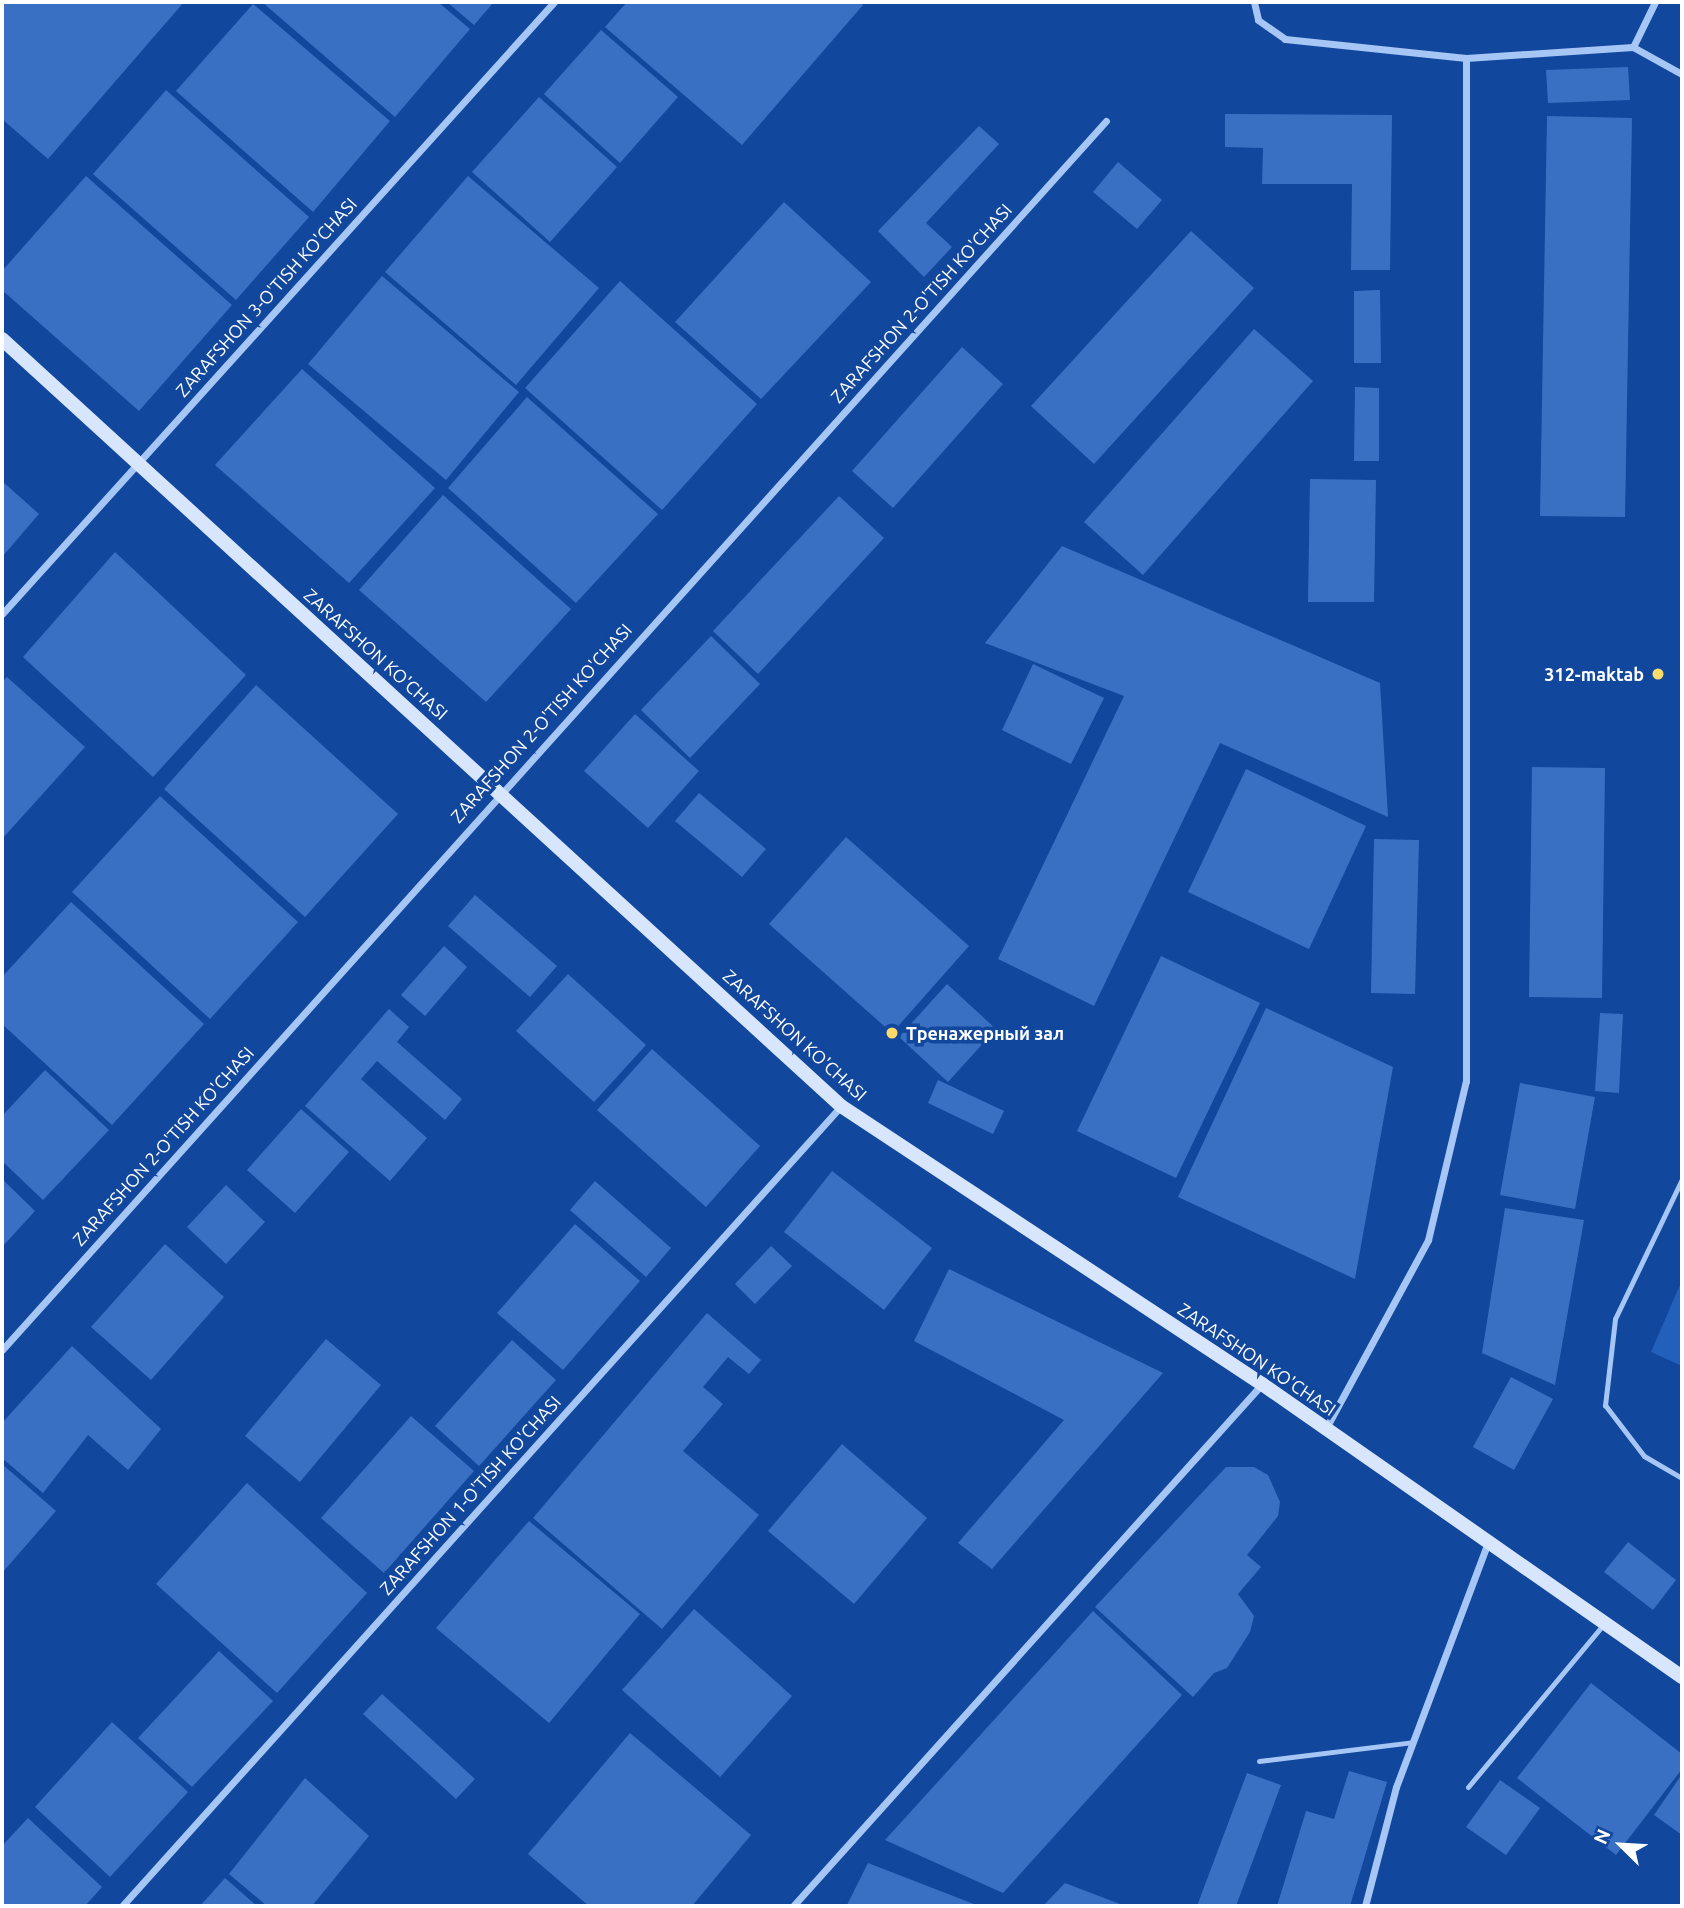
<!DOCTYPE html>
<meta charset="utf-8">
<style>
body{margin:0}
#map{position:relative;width:1684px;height:1908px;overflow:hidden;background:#11479d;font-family:Ubuntu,sans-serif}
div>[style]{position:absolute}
.green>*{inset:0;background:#2360bc}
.building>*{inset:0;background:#3a70c4}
.lane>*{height:5px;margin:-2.5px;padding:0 2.5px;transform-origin:2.5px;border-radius:2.5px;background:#a6c6f5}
.street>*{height:7px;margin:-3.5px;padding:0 3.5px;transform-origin:3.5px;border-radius:3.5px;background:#a6c6f5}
.secondary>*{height:14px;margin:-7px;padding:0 7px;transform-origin:7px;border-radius:7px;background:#d7e5fd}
.dots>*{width:19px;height:19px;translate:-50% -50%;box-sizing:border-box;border:4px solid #11479d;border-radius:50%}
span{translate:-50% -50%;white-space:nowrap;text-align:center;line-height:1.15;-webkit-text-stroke:7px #11479d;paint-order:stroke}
.street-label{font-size:18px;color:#fff}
.poi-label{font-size:18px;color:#fff;font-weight:700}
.right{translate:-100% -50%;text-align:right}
.left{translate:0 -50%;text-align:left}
.frame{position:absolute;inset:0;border:4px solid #fff;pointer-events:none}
.north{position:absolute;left:1586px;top:1810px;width:70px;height:70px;-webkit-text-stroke:5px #11479d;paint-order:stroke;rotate:294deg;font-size:19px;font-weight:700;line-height:28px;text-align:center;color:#fff}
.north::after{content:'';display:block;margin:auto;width:24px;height:32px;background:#fff;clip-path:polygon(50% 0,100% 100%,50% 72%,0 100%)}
</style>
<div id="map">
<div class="green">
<div style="clip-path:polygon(1682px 1280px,1682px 1366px,1651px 1352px)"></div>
</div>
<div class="building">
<div style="clip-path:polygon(2px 2px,184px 2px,48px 159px,2px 119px)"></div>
<div style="clip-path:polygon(262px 2px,438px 2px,470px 29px,395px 117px)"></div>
<div style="clip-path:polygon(447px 2px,494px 2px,474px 25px)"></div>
<div style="clip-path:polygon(627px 2px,859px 2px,863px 5px,742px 145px,605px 27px)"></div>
<div style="clip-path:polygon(253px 4px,390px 121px,313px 212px,176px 91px)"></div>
<div style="clip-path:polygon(601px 30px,678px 97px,620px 163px,544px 94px)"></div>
<div style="clip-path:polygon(1628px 67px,1630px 100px,1548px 103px,1546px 70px)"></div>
<div style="clip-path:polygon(166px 90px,309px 217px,236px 300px,93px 174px)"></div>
<div style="clip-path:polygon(539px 97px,617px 167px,550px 242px,472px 172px)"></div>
<div style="clip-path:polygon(1225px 114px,1392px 115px,1390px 270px,1351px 270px,1352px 184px,1262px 184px,1263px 148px,1225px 147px)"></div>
<div style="clip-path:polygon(1547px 116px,1632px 118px,1625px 517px,1540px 516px)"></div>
<div style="clip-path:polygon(979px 126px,999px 144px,926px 223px,952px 247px,924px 277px,878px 231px)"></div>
<div style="clip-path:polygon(1118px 162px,1162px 200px,1137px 229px,1093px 192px)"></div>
<div style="clip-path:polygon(86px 176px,232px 305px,139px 411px,2px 290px,2px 271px)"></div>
<div style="clip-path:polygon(468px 176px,599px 288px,516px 385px,385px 272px)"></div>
<div style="clip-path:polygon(784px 202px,871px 282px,761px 399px,675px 322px)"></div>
<div style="clip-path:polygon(1191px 231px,1254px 288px,1094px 464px,1031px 406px)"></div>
<div style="clip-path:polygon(382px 276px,519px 392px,446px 480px,308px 364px)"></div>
<div style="clip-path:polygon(620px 281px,757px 404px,662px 510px,525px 388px)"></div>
<div style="clip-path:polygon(1380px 290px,1381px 363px,1354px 363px,1354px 291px)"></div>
<div style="clip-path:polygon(1254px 329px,1313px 381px,1143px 575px,1084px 522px)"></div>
<div style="clip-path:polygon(962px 347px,1003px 384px,893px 508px,852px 471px)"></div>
<div style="clip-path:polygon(302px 369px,435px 488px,349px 583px,215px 465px)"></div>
<div style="clip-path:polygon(1355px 387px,1379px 388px,1379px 461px,1354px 461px)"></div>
<div style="clip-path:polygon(527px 397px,658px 514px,576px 603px,448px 488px)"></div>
<div style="clip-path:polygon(1310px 479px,1376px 480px,1374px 602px,1308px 602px)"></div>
<div style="clip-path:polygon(2px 481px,39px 514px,2px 557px)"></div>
<div style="clip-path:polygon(443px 495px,571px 609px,486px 702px,359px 590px)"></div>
<div style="clip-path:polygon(839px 496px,884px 538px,758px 674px,713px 631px)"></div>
<div style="clip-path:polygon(1062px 546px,1380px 683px,1388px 817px,1220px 743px,1094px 1006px,998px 959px,1124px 696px,985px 643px)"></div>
<div style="clip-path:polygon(115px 552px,246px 675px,153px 777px,23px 657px)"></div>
<div style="clip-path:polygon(711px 636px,760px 684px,690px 758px,641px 710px)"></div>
<div style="clip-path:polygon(1033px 664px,1104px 698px,1071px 764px,1002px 730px)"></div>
<div style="clip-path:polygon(7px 677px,85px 747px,2px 839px,2px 682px)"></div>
<div style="clip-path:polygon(256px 685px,398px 814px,305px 917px,164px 789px)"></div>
<div style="clip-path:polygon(635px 714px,699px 771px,648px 828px,584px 771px)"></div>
<div style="clip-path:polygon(1532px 767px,1605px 768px,1602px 998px,1529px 997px)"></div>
<div style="clip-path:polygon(1246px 769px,1366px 826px,1309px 949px,1188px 892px)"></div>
<div style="clip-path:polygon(699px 793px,766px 849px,742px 877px,675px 821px)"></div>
<div style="clip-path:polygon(160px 796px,298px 922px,210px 1019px,72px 892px)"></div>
<div style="clip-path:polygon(846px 837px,969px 946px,892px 1033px,769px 924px)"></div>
<div style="clip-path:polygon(1374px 839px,1419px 840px,1415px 994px,1371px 993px)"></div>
<div style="clip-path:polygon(475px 895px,557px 966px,530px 997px,448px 926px)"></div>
<div style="clip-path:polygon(71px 902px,204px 1024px,112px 1125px,2px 1024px,2px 977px)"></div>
<div style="clip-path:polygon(444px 946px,467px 967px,425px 1016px,401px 995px)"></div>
<div style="clip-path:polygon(1161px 956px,1260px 1003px,1176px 1178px,1077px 1131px)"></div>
<div style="clip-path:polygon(568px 974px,646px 1045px,594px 1102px,516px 1031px)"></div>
<div style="clip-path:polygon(947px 984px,996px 1029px,948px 1082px,899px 1037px)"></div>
<div style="clip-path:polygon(1266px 1008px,1393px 1067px,1355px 1279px,1178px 1197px)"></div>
<div style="clip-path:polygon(389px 1009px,409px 1027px,397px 1042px,462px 1099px,445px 1120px,377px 1061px,361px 1079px,427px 1138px,390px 1181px,305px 1106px)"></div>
<div style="clip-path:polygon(1600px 1013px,1623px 1014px,1619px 1093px,1595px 1091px)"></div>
<div style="clip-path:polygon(652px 1049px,760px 1146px,706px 1207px,597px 1110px)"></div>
<div style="clip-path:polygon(45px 1070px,109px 1130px,43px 1200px,2px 1161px,2px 1116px)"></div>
<div style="clip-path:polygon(938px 1080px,1004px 1111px,993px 1134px,928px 1103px)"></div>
<div style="clip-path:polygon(1520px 1083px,1595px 1097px,1575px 1209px,1500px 1195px)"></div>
<div style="clip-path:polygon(301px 1109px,349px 1152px,295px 1213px,247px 1170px)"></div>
<div style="clip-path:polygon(832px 1171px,932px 1248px,884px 1310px,784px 1232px)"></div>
<div style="clip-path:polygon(2px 1179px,35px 1211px,2px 1247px)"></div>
<div style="clip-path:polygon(595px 1181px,671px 1248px,646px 1277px,570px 1210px)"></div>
<div style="clip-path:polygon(226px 1185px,265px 1222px,226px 1264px,187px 1227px)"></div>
<div style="clip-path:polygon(1505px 1208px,1584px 1220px,1555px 1385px,1482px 1353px)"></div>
<div style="clip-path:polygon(575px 1224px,640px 1281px,563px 1370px,497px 1313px)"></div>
<div style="clip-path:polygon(165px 1244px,224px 1297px,151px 1380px,91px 1327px)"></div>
<div style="clip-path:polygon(771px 1246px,792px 1266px,755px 1304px,735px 1284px)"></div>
<div style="clip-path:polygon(949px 1269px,1163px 1373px,992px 1569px,958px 1543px,1064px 1420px,914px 1341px)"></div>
<div style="clip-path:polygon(707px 1313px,761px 1360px,749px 1374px,728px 1357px,703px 1387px,723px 1404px,683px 1451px,759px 1515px,662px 1629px,533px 1518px)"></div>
<div style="clip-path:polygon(326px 1339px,381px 1385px,300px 1482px,245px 1436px)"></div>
<div style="clip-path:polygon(512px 1340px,556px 1380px,479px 1466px,435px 1426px)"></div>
<div style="clip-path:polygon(72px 1346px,161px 1429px,128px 1470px,88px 1435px,43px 1493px,2px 1458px,2px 1423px)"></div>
<div style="clip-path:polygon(1511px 1377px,1553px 1399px,1514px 1470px,1473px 1447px)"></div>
<div style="clip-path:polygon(411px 1416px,474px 1471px,384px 1573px,321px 1518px)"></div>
<div style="clip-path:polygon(842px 1444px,927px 1518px,854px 1604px,768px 1531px)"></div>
<div style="clip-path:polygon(2px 1464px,56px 1511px,2px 1573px)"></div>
<div style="clip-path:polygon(1226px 1467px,1254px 1467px,1268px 1475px,1280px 1502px,1278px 1516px,1247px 1555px,1261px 1567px,1238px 1594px,1254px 1616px,1250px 1632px,1227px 1668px,1214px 1673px,1193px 1697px,1095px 1607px)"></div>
<div style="clip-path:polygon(247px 1483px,367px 1593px,277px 1693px,156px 1584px)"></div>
<div style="clip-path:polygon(529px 1521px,640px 1614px,549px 1723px,436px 1628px)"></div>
<div style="clip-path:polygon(1628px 1542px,1676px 1580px,1653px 1610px,1604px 1572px)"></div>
<div style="clip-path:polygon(694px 1609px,792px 1696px,720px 1777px,622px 1690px)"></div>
<div style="clip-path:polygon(1093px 1611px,1182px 1695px,1003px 1893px,885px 1840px)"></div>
<div style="clip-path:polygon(219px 1651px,273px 1701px,192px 1787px,138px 1738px)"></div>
<div style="clip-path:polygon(1591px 1683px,1682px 1754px,1682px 1769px,1616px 1855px,1517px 1778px)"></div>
<div style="clip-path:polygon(382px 1694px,475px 1779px,456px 1799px,363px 1714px)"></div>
<div style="clip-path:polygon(112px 1722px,188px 1792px,110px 1877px,35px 1807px)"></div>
<div style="clip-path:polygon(630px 1733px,751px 1835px,692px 1906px,589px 1906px,528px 1854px)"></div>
<div style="clip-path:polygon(1349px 1771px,1387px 1782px,1350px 1906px,1277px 1906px,1306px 1811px,1334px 1819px)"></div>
<div style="clip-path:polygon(1247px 1773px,1281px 1785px,1236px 1906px,1197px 1906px)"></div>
<div style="clip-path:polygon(1682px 1774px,1682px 1835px,1654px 1815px)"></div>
<div style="clip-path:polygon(305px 1778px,369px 1836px,312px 1906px,267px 1906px,229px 1874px)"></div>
<div style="clip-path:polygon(1500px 1780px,1540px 1808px,1506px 1855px,1466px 1827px)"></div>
<div style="clip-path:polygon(28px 1818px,102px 1887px,85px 1906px,2px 1906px,2px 1846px)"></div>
<div style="clip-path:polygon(868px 1863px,979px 1906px,851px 1906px,847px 1905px)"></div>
<div style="clip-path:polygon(225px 1878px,257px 1906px,200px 1906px)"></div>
<div style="clip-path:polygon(1065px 1883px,1125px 1906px,1043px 1906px)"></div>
</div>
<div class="lane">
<div style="left:1682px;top:1179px;width:155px;rotate:115.6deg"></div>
<div style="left:1615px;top:1319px;width:87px;rotate:96.6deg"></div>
<div style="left:1605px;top:1405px;width:64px;rotate:52.6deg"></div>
<div style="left:1644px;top:1456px;width:44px;rotate:30.1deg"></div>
<div style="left:1259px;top:1761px;width:155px;rotate:-7deg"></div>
<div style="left:1468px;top:1787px;width:212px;rotate:-50.2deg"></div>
</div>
<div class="street">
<div style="left:1254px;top:2px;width:18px;rotate:77deg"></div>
<div style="left:1258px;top:20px;width:33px;rotate:35deg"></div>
<div style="left:1285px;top:39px;width:182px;rotate:6deg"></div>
<div style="left:1466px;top:58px;width:167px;rotate:-3.8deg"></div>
<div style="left:1633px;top:47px;width:56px;rotate:28.9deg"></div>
<div style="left:1633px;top:47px;width:50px;rotate:-63.9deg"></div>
<div style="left:2px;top:614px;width:824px;rotate:-47.95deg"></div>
<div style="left:2px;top:1350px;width:1652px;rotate:-48.07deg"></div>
<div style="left:1326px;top:1428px;width:214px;rotate:-61.5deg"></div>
<div style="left:1428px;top:1240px;width:163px;rotate:-76.6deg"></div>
<div style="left:1466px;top:1081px;width:1023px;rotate:-90deg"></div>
<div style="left:122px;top:1906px;width:1076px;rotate:-48.05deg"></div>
<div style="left:793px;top:1906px;width:702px;rotate:-48.06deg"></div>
<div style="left:1365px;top:1906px;width:123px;rotate:-75.4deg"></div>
<div style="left:1396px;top:1787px;width:259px;rotate:-69.4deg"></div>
</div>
<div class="secondary">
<div style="left:2px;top:339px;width:1137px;rotate:42.43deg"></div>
<div style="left:841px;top:1106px;width:505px;rotate:33.44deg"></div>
<div style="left:1262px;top:1384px;width:512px;rotate:34.9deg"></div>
</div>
<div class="dots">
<div style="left:1658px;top:674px;background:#ffdb6a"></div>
<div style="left:892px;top:1033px;background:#ffdb6a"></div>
</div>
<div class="street-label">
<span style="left:266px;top:297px;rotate:-48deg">ZARAFSHON 3-O'TISH KO'CHASI</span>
<span style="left:921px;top:303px;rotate:-48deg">ZARAFSHON 2-O'TISH KO'CHASI</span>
<span style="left:376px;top:654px;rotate:42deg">ZARAFSHON KO'CHASI</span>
<span style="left:541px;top:723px;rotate:-48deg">ZARAFSHON 2-O'TISH KO'CHASI</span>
<span style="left:795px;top:1035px;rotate:42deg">ZARAFSHON KO'CHASI</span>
<span style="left:163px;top:1146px;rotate:-48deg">ZARAFSHON 2-O'TISH KO'CHASI</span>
<span style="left:1257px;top:1359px;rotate:34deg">ZARAFSHON KO'CHASI</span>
<span style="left:470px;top:1495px;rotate:-48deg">ZARAFSHON 1-O'TISH KO'CHASI</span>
</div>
<div class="poi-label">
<span class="right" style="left:1644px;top:674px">312-maktab</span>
<span class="left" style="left:906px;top:1033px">Тренажерный зал</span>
</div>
<div class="frame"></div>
<div class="north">N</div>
</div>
